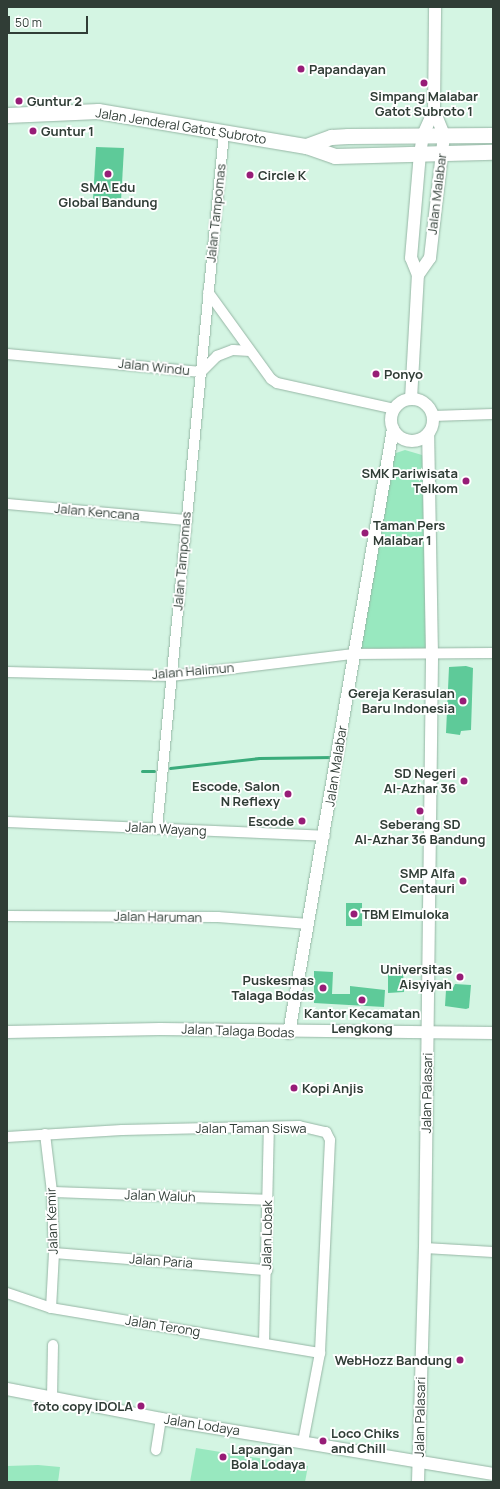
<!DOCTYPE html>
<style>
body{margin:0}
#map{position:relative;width:500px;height:1489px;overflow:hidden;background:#d4f5e3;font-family:Manrope,sans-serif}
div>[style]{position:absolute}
.green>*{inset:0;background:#98e8bf}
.stream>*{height:3px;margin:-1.5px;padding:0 1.5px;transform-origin:1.5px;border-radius:1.5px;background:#3aab7b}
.building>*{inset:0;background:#5eca99}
.roads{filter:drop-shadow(0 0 1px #96b6a5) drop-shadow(0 0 1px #96b6a5)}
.minor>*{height:10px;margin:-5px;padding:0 5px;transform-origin:5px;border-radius:5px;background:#fff}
.tertiary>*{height:12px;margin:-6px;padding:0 6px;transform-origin:6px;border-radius:6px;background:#fff}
.tertiary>.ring{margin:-6px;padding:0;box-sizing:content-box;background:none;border:12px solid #fff;border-radius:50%}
.primary>*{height:15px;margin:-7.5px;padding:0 7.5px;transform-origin:7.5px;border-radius:7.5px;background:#fff}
.dots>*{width:11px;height:11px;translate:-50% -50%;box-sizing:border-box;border:2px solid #fff;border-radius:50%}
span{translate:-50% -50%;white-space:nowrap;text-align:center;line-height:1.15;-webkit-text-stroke:3.5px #fff;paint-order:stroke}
.poi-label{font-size:13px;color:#303d36;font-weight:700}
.left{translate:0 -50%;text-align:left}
.right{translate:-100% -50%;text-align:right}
.street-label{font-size:13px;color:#303d36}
.frame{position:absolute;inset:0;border:8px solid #303d36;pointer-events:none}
.scale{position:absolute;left:8px;top:16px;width:80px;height:18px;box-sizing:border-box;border:2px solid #303d36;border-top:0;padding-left:5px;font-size:12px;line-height:14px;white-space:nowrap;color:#303d36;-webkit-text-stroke:3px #fff;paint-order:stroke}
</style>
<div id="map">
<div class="green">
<div style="clip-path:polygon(405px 450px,422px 455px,425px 460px,427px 651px,359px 648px,380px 463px,387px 456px)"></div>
<div style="clip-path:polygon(196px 1448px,308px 1466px,305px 1482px,190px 1482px)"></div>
<div style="clip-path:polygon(38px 1465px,60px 1467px,58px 1482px,7px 1482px,7px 1466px)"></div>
</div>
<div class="stream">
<div style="left:170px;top:768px;width:90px;rotate:-6.4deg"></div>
<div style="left:259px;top:758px;width:74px;rotate:-0.8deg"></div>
<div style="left:142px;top:771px;width:12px"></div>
</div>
<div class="building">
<div style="clip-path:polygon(96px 147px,124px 148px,121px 201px,93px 200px)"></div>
<div style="clip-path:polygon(466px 666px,473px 668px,471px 730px,461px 731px,460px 735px,446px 733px,449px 667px)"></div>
<div style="clip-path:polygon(346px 903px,362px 903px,362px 926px,346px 926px)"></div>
<div style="clip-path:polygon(388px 970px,403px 970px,404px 992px,388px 993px)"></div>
<div style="clip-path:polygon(314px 971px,333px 972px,332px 994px,350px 994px,350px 986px,385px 990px,384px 1007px,314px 1003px)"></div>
<div style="clip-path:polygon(455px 984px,471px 985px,469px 1008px,466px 1009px,445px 1006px,446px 990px,452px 990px)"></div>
</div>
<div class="roads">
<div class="minor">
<div style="left:208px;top:292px;width:107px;rotate:54.1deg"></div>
<div style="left:271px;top:379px;width:7px;rotate:34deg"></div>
<div style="left:277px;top:383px;width:120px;rotate:12.5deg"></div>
<div style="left:7px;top:354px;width:195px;rotate:5.3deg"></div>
<div style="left:201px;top:372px;width:23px;rotate:-45deg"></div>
<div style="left:217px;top:356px;width:17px;rotate:-21deg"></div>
<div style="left:233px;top:350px;width:17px;rotate:3deg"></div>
<div style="left:433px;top:416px;width:60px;rotate:-1.9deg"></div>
<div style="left:7px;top:504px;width:180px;rotate:5.1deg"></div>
<div style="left:7px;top:672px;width:164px;rotate:1.4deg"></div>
<div style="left:171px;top:676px;width:184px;rotate:-6.9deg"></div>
<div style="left:354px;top:654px;width:139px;rotate:-0.4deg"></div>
<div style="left:7px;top:822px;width:318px;rotate:2.5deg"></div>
<div style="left:157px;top:829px;width:699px;rotate:-84.5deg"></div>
<div style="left:7px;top:916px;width:211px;rotate:0.3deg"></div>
<div style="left:218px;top:917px;width:91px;rotate:4.4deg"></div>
<div style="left:45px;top:1134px;width:58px;rotate:83.1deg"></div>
<div style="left:52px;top:1192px;width:61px;rotate:88.1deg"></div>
<div style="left:54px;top:1253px;width:55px;rotate:93.1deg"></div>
<div style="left:7px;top:1137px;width:115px;rotate:-3.5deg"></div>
<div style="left:122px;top:1130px;width:177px;rotate:-1.3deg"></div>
<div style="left:299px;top:1126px;width:28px;rotate:13deg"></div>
<div style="left:326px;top:1132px;width:9px;rotate:63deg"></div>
<div style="left:330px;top:1140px;width:213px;rotate:92.7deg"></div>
<div style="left:320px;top:1353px;width:91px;rotate:100.8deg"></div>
<div style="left:52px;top:1192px;width:216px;rotate:2.1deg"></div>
<div style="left:425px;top:1248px;width:68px;rotate:3.4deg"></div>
<div style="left:54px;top:1253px;width:214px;rotate:4.6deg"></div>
<div style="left:7px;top:1293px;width:46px;rotate:18.8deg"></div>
<div style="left:51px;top:1308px;width:273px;rotate:9.5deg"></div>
<div style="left:264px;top:1343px;width:216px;rotate:-88.7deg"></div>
<div style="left:52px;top:1397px;width:52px;rotate:-88.9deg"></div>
<div style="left:156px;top:1450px;width:31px;rotate:-81deg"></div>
</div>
<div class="tertiary">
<div style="left:418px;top:275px;width:21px;rotate:-55deg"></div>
<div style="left:430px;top:258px;width:124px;rotate:-83.5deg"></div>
<div style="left:444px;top:135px;width:27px;rotate:-112deg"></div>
<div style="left:434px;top:110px;width:103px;rotate:-89.4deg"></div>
<div style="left:411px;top:399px;width:124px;rotate:-86.8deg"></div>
<div style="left:418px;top:275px;width:18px;rotate:-112deg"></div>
<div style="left:411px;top:258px;width:104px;rotate:-85.1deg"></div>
<div style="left:420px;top:154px;width:19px;rotate:-81deg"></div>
<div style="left:423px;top:135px;width:27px;rotate:-66deg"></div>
<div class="ring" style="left:391px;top:399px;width:30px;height:30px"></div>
<div style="left:7px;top:1032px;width:153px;rotate:-1.1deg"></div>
<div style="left:160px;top:1029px;width:333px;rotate:0.7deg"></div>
<div style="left:289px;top:1033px;width:613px;rotate:-80.23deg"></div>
<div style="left:7px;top:1389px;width:157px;rotate:11deg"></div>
<div style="left:161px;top:1419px;width:337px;rotate:9.4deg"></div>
<div style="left:418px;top:1482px;width:234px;rotate:-88.3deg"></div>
<div style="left:425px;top:1248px;width:592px;rotate:-89.32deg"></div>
<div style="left:432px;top:656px;width:222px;rotate:-91deg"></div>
</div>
<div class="primary">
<div style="left:7px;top:115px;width:91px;rotate:-2.5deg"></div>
<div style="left:98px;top:111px;width:211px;rotate:9.6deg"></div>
<div style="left:306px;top:146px;width:31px;rotate:19deg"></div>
<div style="left:335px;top:156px;width:158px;rotate:-1.5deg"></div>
<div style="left:306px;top:146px;width:27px;rotate:-20deg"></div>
<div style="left:331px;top:137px;width:17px;rotate:-3deg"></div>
<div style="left:348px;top:136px;width:145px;rotate:-0.4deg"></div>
</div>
</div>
<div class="dots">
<div style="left:301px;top:69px;background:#971d77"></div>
<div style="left:424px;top:83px;background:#971d77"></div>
<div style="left:19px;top:101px;background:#971d77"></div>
<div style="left:33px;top:131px;background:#971d77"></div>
<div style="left:108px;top:174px;background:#971d77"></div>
<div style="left:250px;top:175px;background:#971d77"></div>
<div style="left:376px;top:374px;background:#971d77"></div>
<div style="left:466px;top:481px;background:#971d77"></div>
<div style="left:365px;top:533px;background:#971d77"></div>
<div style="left:463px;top:701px;background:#971d77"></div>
<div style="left:464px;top:781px;background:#971d77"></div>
<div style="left:288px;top:794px;background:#971d77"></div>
<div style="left:420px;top:811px;background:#971d77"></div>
<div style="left:302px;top:821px;background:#971d77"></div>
<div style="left:463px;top:881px;background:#971d77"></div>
<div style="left:354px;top:914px;background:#971d77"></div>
<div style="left:460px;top:977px;background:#971d77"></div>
<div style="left:323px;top:988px;background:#971d77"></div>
<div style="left:362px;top:1000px;background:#971d77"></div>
<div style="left:294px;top:1088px;background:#971d77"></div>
<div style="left:460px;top:1360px;background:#971d77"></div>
<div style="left:141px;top:1406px;background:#971d77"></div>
<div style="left:323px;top:1441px;background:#971d77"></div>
<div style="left:223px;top:1457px;background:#971d77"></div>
</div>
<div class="poi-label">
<span class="left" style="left:309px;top:69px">Papandayan</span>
<span style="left:424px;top:104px">Simpang Malabar<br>Gatot Subroto 1</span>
<span class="left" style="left:27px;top:101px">Guntur 2</span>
<span class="left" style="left:41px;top:131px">Guntur 1</span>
<span class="left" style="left:258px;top:175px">Circle K</span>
<span style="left:108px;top:195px">SMA Edu<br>Global Bandung</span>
<span class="left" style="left:384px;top:374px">Ponyo</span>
<span class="right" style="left:458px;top:481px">SMK Pariwisata<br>Telkom</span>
<span class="left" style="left:373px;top:533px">Taman Pers<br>Malabar 1</span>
<span class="right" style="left:455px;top:701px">Gereja Kerasulan<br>Baru Indonesia</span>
<span class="right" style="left:456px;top:781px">SD Negeri<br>Al-Azhar 36</span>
<span class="right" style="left:280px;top:794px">Escode, Salon<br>N Reflexy</span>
<span class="right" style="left:294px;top:821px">Escode</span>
<span style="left:420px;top:832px">Seberang SD<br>Al-Azhar 36 Bandung</span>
<span class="right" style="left:455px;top:881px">SMP Alfa<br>Centauri</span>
<span class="left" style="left:362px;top:914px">TBM Elmuloka</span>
<span class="right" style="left:452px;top:977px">Universitas<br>Aisyiyah</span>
<span class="right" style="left:314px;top:988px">Puskesmas<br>Talaga Bodas</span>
<span style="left:362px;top:1021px">Kantor Kecamatan<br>Lengkong</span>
<span class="left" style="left:302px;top:1088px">Kopi Anjis</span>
<span class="right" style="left:452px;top:1360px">WebHozz Bandung</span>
<span class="right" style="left:133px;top:1406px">foto copy IDOLA</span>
<span class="left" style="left:331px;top:1441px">Loco Chiks<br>and Chill</span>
<span class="left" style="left:231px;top:1457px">Lapangan<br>Bola Lodaya</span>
</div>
<div class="street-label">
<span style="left:181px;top:126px;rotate:9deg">Jalan Jenderal Gatot Subroto</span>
<span style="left:437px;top:194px;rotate:-83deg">Jalan Malabar</span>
<span style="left:216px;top:213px;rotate:-84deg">Jalan Tampomas</span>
<span style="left:154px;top:367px;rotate:6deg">Jalan Windu</span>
<span style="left:97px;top:512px;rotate:5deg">Jalan Kencana</span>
<span style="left:182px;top:561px;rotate:-85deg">Jalan Tampomas</span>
<span style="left:193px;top:671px;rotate:-5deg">Jalan Halimun</span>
<span style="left:336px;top:766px;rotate:-81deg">Jalan Malabar</span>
<span style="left:166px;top:829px;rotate:3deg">Jalan Wayang</span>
<span style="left:158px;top:917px;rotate:1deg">Jalan Haruman</span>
<span style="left:238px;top:1031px;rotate:2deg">Jalan Talaga Bodas</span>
<span style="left:427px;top:1093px;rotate:-89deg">Jalan Palasari</span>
<span style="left:251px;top:1128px">Jalan Taman Siswa</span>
<span style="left:160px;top:1196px;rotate:2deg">Jalan Waluh</span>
<span style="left:52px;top:1221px;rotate:-92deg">Jalan Kemir</span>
<span style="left:267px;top:1235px;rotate:-89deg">Jalan Lobak</span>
<span style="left:161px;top:1261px;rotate:4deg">Jalan Paria</span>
<span style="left:163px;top:1326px;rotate:9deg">Jalan Terong</span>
<span style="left:420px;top:1417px;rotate:-89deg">Jalan Palasari</span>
<span style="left:202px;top:1425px;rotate:9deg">Jalan Lodaya</span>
</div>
<div class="frame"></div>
<div class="scale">50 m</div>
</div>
